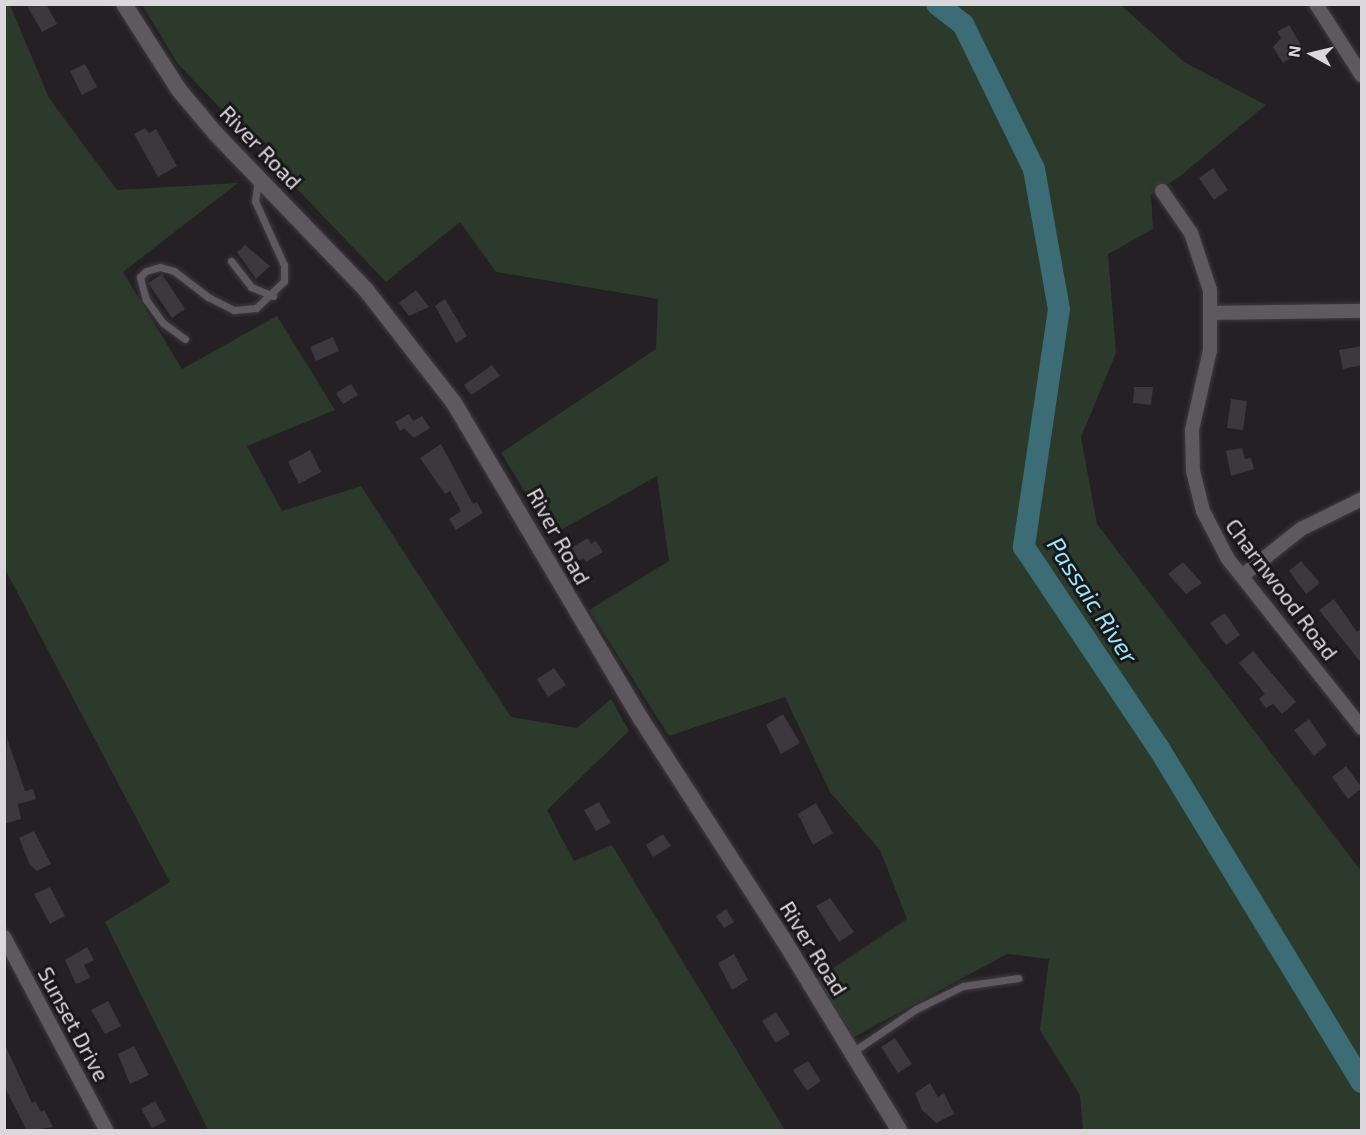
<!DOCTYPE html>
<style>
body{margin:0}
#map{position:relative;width:1366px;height:1135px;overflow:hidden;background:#242024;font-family:"Exo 2",sans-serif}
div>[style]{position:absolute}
.green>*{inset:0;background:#2b3a2b}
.river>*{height:22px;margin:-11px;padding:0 11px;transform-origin:11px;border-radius:11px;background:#3c6c76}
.building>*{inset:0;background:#3c383d}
.roads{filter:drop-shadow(0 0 2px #3e3b3f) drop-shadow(0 0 2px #3e3b3f)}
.service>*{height:7px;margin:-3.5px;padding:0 3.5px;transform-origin:3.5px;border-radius:3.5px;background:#5d595e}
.minor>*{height:14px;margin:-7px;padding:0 7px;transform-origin:7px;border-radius:7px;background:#5d595e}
.tertiary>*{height:16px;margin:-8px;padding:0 8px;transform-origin:8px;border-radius:8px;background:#5d595e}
span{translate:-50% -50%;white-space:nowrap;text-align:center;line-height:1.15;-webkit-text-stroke:6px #1a171b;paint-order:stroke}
.street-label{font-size:22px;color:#dbd8db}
.water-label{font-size:24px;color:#95e9fa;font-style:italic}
.frame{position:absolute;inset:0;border:6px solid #dbd8db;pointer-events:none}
.north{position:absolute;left:1282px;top:24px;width:60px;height:60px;-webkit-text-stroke:4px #1a171b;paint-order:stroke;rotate:278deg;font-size:16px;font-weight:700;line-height:24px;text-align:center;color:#dbd8db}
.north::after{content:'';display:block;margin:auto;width:21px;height:27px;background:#dbd8db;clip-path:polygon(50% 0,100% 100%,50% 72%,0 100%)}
</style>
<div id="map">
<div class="green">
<div style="clip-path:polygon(4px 5px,10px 5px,49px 98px,117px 190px,238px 183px,123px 272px,182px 369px,277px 316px,335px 410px,247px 446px,282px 511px,361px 486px,511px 717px,577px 728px,611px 699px,629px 731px,547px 810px,574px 861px,612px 845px,785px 1130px,208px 1130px,105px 922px,170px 882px,5px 569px)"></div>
<div style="clip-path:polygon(142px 5px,1121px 5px,1184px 62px,1266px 105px,1179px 177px,1151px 195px,1153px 229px,1108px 254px,1116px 353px,1081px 437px,1097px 524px,1361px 871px,1361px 1130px,1083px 1130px,1080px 1095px,1040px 1030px,1049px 959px,1007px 954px,854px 1037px,817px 979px,907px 919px,880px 850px,830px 792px,785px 697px,669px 736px,589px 610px,669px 561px,657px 476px,552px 535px,501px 453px,656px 349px,658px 299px,496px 272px,460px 222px,386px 282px,178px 64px)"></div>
</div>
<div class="river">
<div style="left:937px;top:4px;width:33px;rotate:38deg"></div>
<div style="left:963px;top:24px;width:161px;rotate:63.9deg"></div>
<div style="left:1034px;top:169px;width:142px;rotate:79.9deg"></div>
<div style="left:1059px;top:309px;width:241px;rotate:98.4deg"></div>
<div style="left:1024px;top:547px;width:241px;rotate:56.2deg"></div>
<div style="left:1158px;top:747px;width:392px;rotate:58.7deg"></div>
</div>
<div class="building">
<div style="clip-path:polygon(26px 4px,46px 4px,57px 24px,42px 32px)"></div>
<div style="clip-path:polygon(1289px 25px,1304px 50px,1283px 63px,1273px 47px,1281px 38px,1277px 32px)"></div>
<div style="clip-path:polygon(85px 64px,97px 87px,82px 95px,70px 71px)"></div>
<div style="clip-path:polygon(145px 128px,149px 133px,156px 129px,177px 166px,158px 177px,134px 134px)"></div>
<div style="clip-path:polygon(1213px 168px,1228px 190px,1214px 200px,1199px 178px)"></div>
<div style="clip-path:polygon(245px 245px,270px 266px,256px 279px,237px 252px)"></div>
<div style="clip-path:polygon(162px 274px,185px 309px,172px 318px,148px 283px)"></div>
<div style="clip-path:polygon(416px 290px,429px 307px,409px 316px,399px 303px)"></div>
<div style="clip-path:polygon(445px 299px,467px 336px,456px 343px,435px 306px)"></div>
<div style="clip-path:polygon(333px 337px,339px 351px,316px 361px,310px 347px)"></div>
<div style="clip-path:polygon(1362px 346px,1362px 365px,1343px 369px,1339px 350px)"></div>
<div style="clip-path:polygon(492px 365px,500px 376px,471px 395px,464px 385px)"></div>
<div style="clip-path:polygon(351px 384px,358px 395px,343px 404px,336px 393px)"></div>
<div style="clip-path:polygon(1134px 387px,1153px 387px,1151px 405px,1133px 403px)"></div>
<div style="clip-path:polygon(1231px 399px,1247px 401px,1243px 430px,1227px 428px)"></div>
<div style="clip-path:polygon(409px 414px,413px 421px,422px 416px,430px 428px,414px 438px,404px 428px,400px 431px,395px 422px)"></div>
<div style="clip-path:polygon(441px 444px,473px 504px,477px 502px,483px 513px,456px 530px,449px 519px,461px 511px,450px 491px,445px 494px,420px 458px)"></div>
<div style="clip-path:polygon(1242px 448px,1245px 459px,1251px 458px,1254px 469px,1231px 476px,1226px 451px)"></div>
<div style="clip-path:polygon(310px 450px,321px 472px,299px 484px,288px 462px)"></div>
<div style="clip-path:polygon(588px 538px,591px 544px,596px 541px,603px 552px,586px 562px,584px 558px,579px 561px,571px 548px)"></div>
<div style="clip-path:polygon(1301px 561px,1320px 583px,1306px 594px,1289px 571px)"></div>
<div style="clip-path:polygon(1183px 562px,1202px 583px,1186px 594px,1168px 574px)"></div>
<div style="clip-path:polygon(1334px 599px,1357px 632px,1362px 628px,1362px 664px,1319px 610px)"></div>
<div style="clip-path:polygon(1225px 613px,1240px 635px,1226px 645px,1210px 623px)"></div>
<div style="clip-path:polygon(1253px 651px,1296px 702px,1282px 714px,1273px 704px,1266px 708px,1259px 699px,1265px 694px,1239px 663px)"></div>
<div style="clip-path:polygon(554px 668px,566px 685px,548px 697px,537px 679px)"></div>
<div style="clip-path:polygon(783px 714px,800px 743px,781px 754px,766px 725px)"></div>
<div style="clip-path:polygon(1309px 719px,1327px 745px,1314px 756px,1294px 730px)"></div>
<div style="clip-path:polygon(7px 738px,25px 791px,33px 789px,36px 799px,18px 804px,21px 819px,4px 824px)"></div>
<div style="clip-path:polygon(1346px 766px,1362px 788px,1348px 799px,1332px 777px)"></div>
<div style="clip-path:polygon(599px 802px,611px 823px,596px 831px,584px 810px)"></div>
<div style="clip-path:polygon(816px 803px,833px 833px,813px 845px,798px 814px)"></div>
<div style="clip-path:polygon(34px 831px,51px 864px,37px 871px,30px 865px,19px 838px)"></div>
<div style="clip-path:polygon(663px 834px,671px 846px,653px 857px,646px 845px)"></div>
<div style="clip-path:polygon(50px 887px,65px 916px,50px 924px,34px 894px)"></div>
<div style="clip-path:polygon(830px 898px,854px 932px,839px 942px,816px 906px)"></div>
<div style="clip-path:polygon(726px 909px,734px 922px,724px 928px,716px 916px)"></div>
<div style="clip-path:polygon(87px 947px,94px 960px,84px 965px,90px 978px,76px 984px,65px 960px)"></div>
<div style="clip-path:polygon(734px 954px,748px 980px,732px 990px,718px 963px)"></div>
<div style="clip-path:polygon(108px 1001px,121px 1026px,105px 1034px,91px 1010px)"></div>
<div style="clip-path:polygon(776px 1012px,790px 1034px,776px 1043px,762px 1021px)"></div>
<div style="clip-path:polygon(895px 1038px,912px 1064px,898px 1073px,881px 1047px)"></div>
<div style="clip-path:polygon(4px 1043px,32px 1103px,35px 1101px,41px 1112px,44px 1110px,53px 1127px,27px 1131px,4px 1086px)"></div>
<div style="clip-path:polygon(134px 1046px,149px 1075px,130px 1084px,118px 1054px)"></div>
<div style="clip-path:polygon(808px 1061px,821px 1081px,807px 1091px,793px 1070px)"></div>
<div style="clip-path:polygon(930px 1083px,938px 1097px,944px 1093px,954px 1114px,936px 1123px,922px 1110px,915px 1093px)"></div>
<div style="clip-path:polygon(155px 1101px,166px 1121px,152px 1128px,141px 1109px)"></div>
</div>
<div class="roads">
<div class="service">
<div style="left:231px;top:261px;width:33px;rotate:52deg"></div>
<div style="left:251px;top:287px;width:24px;rotate:22deg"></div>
<div style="left:185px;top:339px;width:27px;rotate:-144deg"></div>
<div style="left:163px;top:323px;width:29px;rotate:-126deg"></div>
<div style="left:146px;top:300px;width:24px;rotate:-105deg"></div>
<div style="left:140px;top:277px;width:8px;rotate:-45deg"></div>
<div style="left:146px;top:271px;width:15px;rotate:-16deg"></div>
<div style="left:160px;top:267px;width:15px;rotate:16deg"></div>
<div style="left:174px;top:271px;width:43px;rotate:37.4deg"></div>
<div style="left:208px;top:297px;width:29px;rotate:27deg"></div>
<div style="left:234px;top:310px;width:22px;rotate:-5deg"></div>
<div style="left:256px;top:308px;width:39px;rotate:-44deg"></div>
<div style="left:284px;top:281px;width:16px;rotate:-90deg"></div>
<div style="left:284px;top:265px;width:70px;rotate:-114.4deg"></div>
<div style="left:255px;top:201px;width:21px;rotate:-82deg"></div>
<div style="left:851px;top:1053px;width:78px;rotate:-34.1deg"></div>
<div style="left:916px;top:1009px;width:52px;rotate:-26.1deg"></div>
<div style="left:963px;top:986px;width:56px;rotate:-8.3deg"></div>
</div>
<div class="minor">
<div style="left:1316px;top:4px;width:85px;rotate:57.4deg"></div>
<div style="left:1162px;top:191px;width:51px;rotate:55.4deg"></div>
<div style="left:1191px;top:233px;width:60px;rotate:71.6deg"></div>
<div style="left:1210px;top:290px;width:60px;rotate:90deg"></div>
<div style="left:1210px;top:350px;width:82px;rotate:102.7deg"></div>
<div style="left:1192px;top:430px;width:41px;rotate:88.6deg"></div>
<div style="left:1193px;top:471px;width:41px;rotate:76deg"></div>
<div style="left:1203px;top:511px;width:54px;rotate:62.5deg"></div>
<div style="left:1228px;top:559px;width:216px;rotate:51.6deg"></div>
<div style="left:1212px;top:313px;width:150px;rotate:-0.8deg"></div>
<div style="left:1242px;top:576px;width:75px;rotate:-38.5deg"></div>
<div style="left:1301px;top:529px;width:68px;rotate:-26.2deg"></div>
<div style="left:4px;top:937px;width:218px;rotate:62.1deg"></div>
</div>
<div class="tertiary">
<div style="left:124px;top:4px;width:102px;rotate:57.4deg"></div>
<div style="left:179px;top:90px;width:57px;rotate:49.9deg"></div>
<div style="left:216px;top:134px;width:216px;rotate:46.1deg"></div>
<div style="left:366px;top:290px;width:143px;rotate:52.1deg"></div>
<div style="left:454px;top:403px;width:367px;rotate:59.4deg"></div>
<div style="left:641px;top:719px;width:262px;rotate:57.2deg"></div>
<div style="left:783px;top:939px;width:223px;rotate:58.7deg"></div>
</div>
</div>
<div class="street-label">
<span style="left:261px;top:147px;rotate:46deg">River Road</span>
<span style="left:559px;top:536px;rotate:61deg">River Road</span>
<span style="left:1282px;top:589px;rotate:53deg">Charnwood Road</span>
<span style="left:814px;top:948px;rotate:58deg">River Road</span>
<span style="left:74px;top:1024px;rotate:62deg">Sunset Drive</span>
</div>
<div class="water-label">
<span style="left:1093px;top:600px;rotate:57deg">Passaic River</span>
</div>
<div class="frame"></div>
<div class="north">N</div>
</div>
